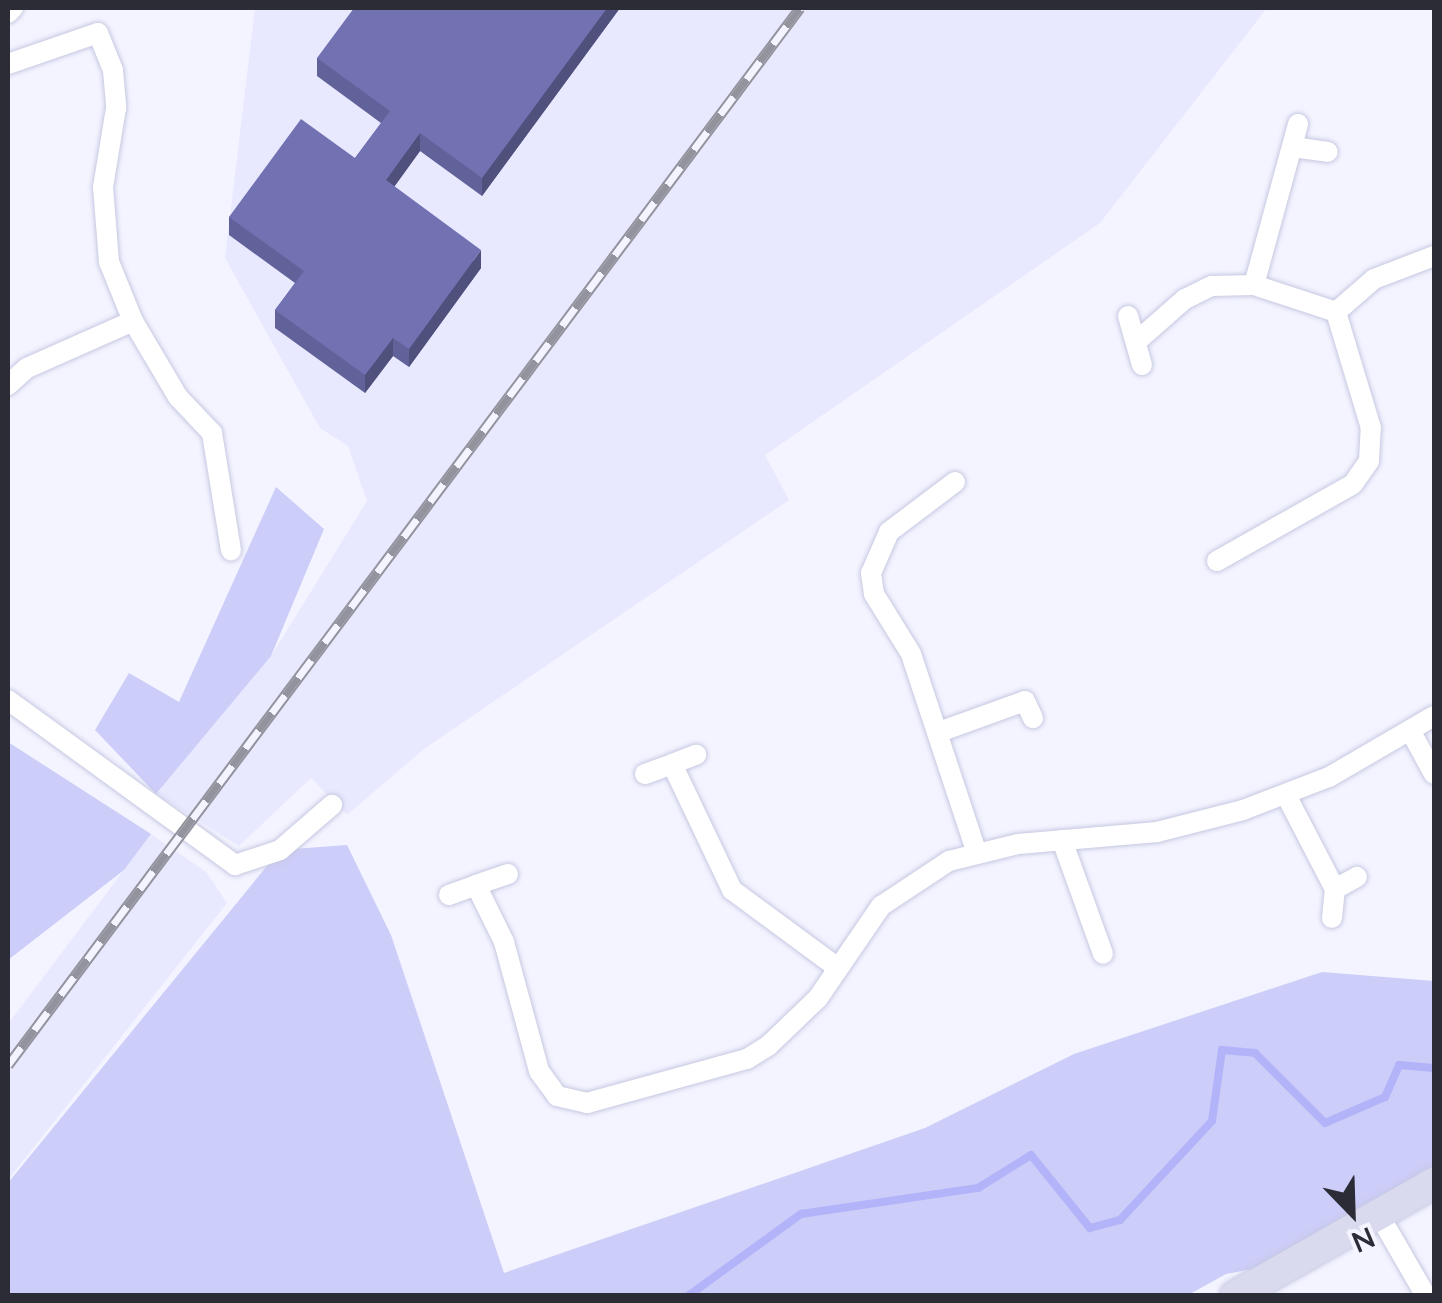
<!DOCTYPE html>
<style>
body{margin:0}
#map{position:relative;width:1442px;height:1303px;overflow:hidden;background:#f3f4ff;font-family:Lato,sans-serif}
div>[style]{position:absolute}
.built>*{inset:0;background:#e8e9fe}
.green>*{inset:0;background:#cccdf8}
.stream>*{height:8px;margin:-4px;padding:0 4px;transform-origin:4px;border-radius:4px;background:#b2b3f9}
.roads{filter:drop-shadow(0 0 2px #c6c8e2) drop-shadow(0 0 2px #c6c8e2)}
.street>*{height:20px;margin:-10px;padding:0 10px;transform-origin:10px;border-radius:10px;background:#fff}
.secondary>*{height:30px;margin:-15px;padding:0 15px;transform-origin:15px;border-radius:15px;background:#dadaef}
.rail>*{height:11px;margin-top:-5.5px;transform-origin:0;background:repeating-linear-gradient(90deg,#f3f4ff 0 22px,#92939d 0 44px);box-sizing:border-box;border-block:2px solid #92939d}
.wall>*{inset:0;background:#62629a}
.shaded-wall>*{inset:0;background:#50507d}
.building>*{inset:0;background:#7272b3}
span{translate:-50% -50%;white-space:nowrap;text-align:center;line-height:1.15;-webkit-text-stroke:9px #f3f4ff;paint-order:stroke}
.frame{position:absolute;inset:0;border:10px solid #2c2c36;pointer-events:none}
.north{position:absolute;left:1302px;top:1163px;width:100px;height:100px;-webkit-text-stroke:8px #f3f4ff;paint-order:stroke;rotate:157deg;font-size:28px;font-weight:700;line-height:40px;text-align:center;color:#2c2c36}
.north::after{content:'';display:block;margin:auto;width:35px;height:45px;background:#2c2c36;clip-path:polygon(50% 0,100% 100%,50% 72%,0 100%)}
</style>
<div id="map">
<div class="built">
<div style="clip-path:polygon(255px 8px,1267px 8px,1100px 223px,765px 455px,789px 500px,424px 749px,347px 815px,311px 778px,239px 846px,156px 794px,271px 656px,367px 501px,348px 446px,320px 428px,225px 258px)"></div>
<div style="clip-path:polygon(151px 834px,206px 872px,227px 903px,8px 1180px,8px 1024px)"></div>
</div>
<div class="green">
<div style="clip-path:polygon(276px 487px,324px 529px,271px 656px,156px 794px,95px 730px,129px 673px,179px 702px)"></div>
<div style="clip-path:polygon(8px 742px,151px 834px,124px 870px,8px 960px)"></div>
<div style="clip-path:polygon(347px 845px,391px 935px,504px 1273px,925px 1128px,1074px 1054px,1322px 972px,1434px 981px,1434px 1181px,1291px 1262px,1226px 1274px,1188px 1295px,8px 1296px,8px 1183px,280px 850px)"></div>
</div>
<div class="stream">
<div style="left:688px;top:1296px;width:140px;rotate:-36deg"></div>
<div style="left:801px;top:1214px;width:179px;rotate:-8.4deg"></div>
<div style="left:978px;top:1188px;width:62px;rotate:-31.9deg"></div>
<div style="left:1031px;top:1155px;width:94px;rotate:51.1deg"></div>
<div style="left:1090px;top:1228px;width:31px;rotate:-15deg"></div>
<div style="left:1120px;top:1220px;width:135px;rotate:-47.1deg"></div>
<div style="left:1212px;top:1121px;width:72px;rotate:-82deg"></div>
<div style="left:1222px;top:1050px;width:33px;rotate:5deg"></div>
<div style="left:1255px;top:1053px;width:99px;rotate:45deg"></div>
<div style="left:1325px;top:1123px;width:65px;rotate:-23.4deg"></div>
<div style="left:1385px;top:1097px;width:35px;rotate:-66deg"></div>
<div style="left:1399px;top:1065px;width:35px;rotate:5deg"></div>
</div>
<div class="roads">
<div class="street">
<div style="left:8px;top:13px;width:7px;rotate:-45deg"></div>
<div style="left:8px;top:64px;width:95px;rotate:-19deg"></div>
<div style="left:98px;top:33px;width:40px;rotate:68deg"></div>
<div style="left:113px;top:70px;width:38px;rotate:85deg"></div>
<div style="left:116px;top:108px;width:80px;rotate:99.3deg"></div>
<div style="left:103px;top:187px;width:75px;rotate:85.4deg"></div>
<div style="left:109px;top:262px;width:64px;rotate:67.9deg"></div>
<div style="left:1293px;top:147px;width:35px;rotate:8deg"></div>
<div style="left:1254px;top:285px;width:167px;rotate:-74.7deg"></div>
<div style="left:1128px;top:316px;width:51px;rotate:74.1deg"></div>
<div style="left:1136px;top:342px;width:65px;rotate:-41.3deg"></div>
<div style="left:1185px;top:299px;width:30px;rotate:-26deg"></div>
<div style="left:1212px;top:286px;width:42px;rotate:-1.4deg"></div>
<div style="left:1254px;top:285px;width:86px;rotate:18.2deg"></div>
<div style="left:1336px;top:312px;width:50px;rotate:-41deg"></div>
<div style="left:1374px;top:279px;width:64px;rotate:-21deg"></div>
<div style="left:8px;top:385px;width:25px;rotate:-42deg"></div>
<div style="left:27px;top:368px;width:116px;rotate:-23.9deg"></div>
<div style="left:133px;top:321px;width:88px;rotate:59.4deg"></div>
<div style="left:178px;top:397px;width:50px;rotate:46.6deg"></div>
<div style="left:212px;top:433px;width:119px;rotate:80.8deg"></div>
<div style="left:955px;top:482px;width:83px;rotate:142.9deg"></div>
<div style="left:889px;top:532px;width:45px;rotate:113.7deg"></div>
<div style="left:871px;top:573px;width:21px;rotate:82deg"></div>
<div style="left:874px;top:594px;width:70px;rotate:58.3deg"></div>
<div style="left:911px;top:654px;width:207px;rotate:71.7deg"></div>
<div style="left:1217px;top:561px;width:156px;rotate:-29.5deg"></div>
<div style="left:1353px;top:484px;width:28px;rotate:-55deg"></div>
<div style="left:1369px;top:461px;width:33px;rotate:-87deg"></div>
<div style="left:1371px;top:428px;width:121px;rotate:-106.8deg"></div>
<div style="left:8px;top:700px;width:281px;rotate:36deg"></div>
<div style="left:235px;top:865px;width:47px;rotate:-18.4deg"></div>
<div style="left:280px;top:850px;width:69px;rotate:-40.9deg"></div>
<div style="left:939px;top:732px;width:91px;rotate:-19.8deg"></div>
<div style="left:1025px;top:701px;width:19px;rotate:65deg"></div>
<div style="left:1411px;top:732px;width:48px;rotate:61.3deg"></div>
<div style="left:672px;top:764px;width:26px;rotate:-21deg"></div>
<div style="left:645px;top:774px;width:29px;rotate:-20deg"></div>
<div style="left:672px;top:764px;width:140px;rotate:64.5deg"></div>
<div style="left:732px;top:890px;width:128px;rotate:36.4deg"></div>
<div style="left:1286px;top:795px;width:106px;rotate:62.5deg"></div>
<div style="left:1335px;top:889px;width:29px;rotate:96deg"></div>
<div style="left:1062px;top:840px;width:121px;rotate:70.2deg"></div>
<div style="left:508px;top:874px;width:34px;rotate:161deg"></div>
<div style="left:476px;top:885px;width:64px;rotate:63.8deg"></div>
<div style="left:504px;top:942px;width:134px;rotate:74.8deg"></div>
<div style="left:539px;top:1071px;width:31px;rotate:54deg"></div>
<div style="left:557px;top:1096px;width:31px;rotate:13deg"></div>
<div style="left:587px;top:1103px;width:166px;rotate:-15.4deg"></div>
<div style="left:747px;top:1059px;width:25px;rotate:-32deg"></div>
<div style="left:768px;top:1046px;width:69px;rotate:-43.8deg"></div>
<div style="left:818px;top:998px;width:112px;rotate:-55.6deg"></div>
<div style="left:881px;top:906px;width:82px;rotate:-33.5deg"></div>
<div style="left:949px;top:861px;width:71px;rotate:-13.8deg"></div>
<div style="left:1018px;top:844px;width:140px;rotate:-4.9deg"></div>
<div style="left:1157px;top:832px;width:89px;rotate:-14.3deg"></div>
<div style="left:1243px;top:810px;width:92px;rotate:-21deg"></div>
<div style="left:1329px;top:777px;width:121px;rotate:-30.2deg"></div>
<div style="left:1335px;top:889px;width:25px;rotate:-29deg"></div>
<div style="left:449px;top:895px;width:29px;rotate:-20deg"></div>
<div style="left:1378px;top:1213px;width:96px;rotate:60deg"></div>
</div>
<div class="secondary">
<div style="left:1235px;top:1296px;width:229px;rotate:-29.6deg"></div>
</div>
</div>
<div class="rail">
<div style="left:8px;top:1065px;width:1321px;rotate:-53.16deg"></div>
</div>
<div class="wall">
<div style="clip-path:polygon(620px 8px,482px 196px,420px 151px,394px 187px,481px 268px,409px 367px,393px 356px,365px 393px,275px 328px,275px 310px,295px 283px,229px 235px,229px 217px,355px 158px,381px 123px,317px 76px,317px 58px)"></div>
</div>
<div class="shaded-wall">
<div style="clip-path:polygon(607px 8px,620px 8px,482px 196px,482px 178px)"></div>
<div style="clip-path:polygon(420px 133px,420px 151px,386px 198px,386px 180px)"></div>
<div style="clip-path:polygon(481px 250px,481px 268px,409px 367px,409px 349px)"></div>
<div style="clip-path:polygon(393px 338px,393px 356px,365px 393px,365px 375px)"></div>
</div>
<div class="building">
<div style="clip-path:polygon(354px 8px,607px 8px,482px 178px,420px 133px,386px 180px,481px 250px,409px 349px,393px 338px,365px 375px,275px 310px,304px 271px,229px 217px,301px 119px,355px 158px,390px 111px,317px 58px)"></div>
</div>
<div class="frame"></div>
<div class="north">N</div>
</div>
